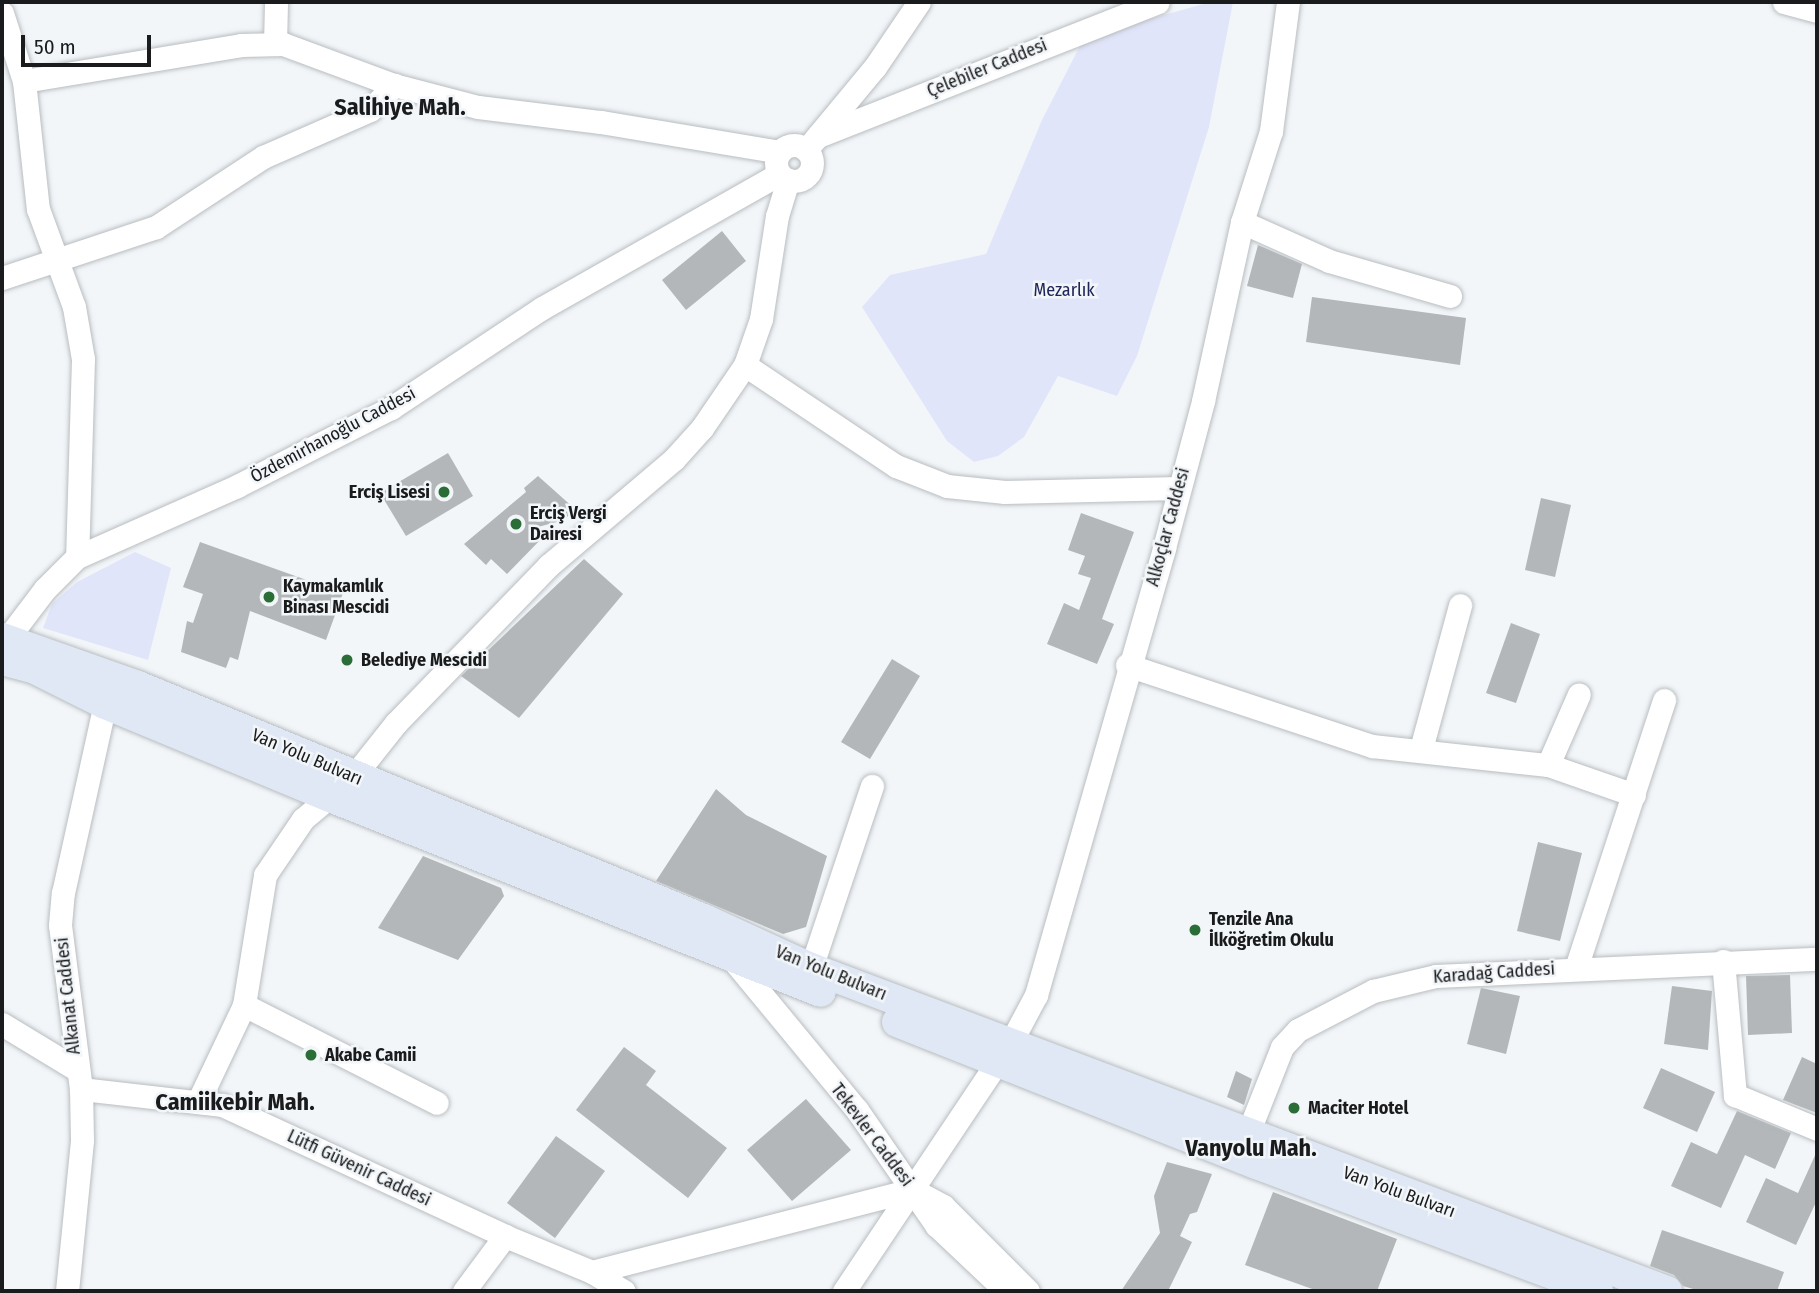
<!DOCTYPE html>
<meta charset="utf-8">
<style>
body{margin:0}
#map{position:relative;width:1819px;height:1293px;overflow:hidden;background:#f2f6f9;font-family:"Fira Sans Condensed",sans-serif}
div>[style]{position:absolute}
.green>*{inset:0;background:#e1e5fa}
.building>*{inset:0;background:#b3b7b9}
.roads{filter:drop-shadow(0 0 2px #b9bdc0) drop-shadow(0 0 2px #b9bdc0)}
.minor>*{height:23px;margin:-11.5px;padding:0 11.5px;transform-origin:11.5px;border-radius:11.5px;background:#fff}
.minor>.ring{margin:-11.5px;padding:0;box-sizing:content-box;background:none;border:23px solid #fff;border-radius:50%}
.major>*{height:30px;margin:-15px;padding:0 15px;transform-origin:15px;border-radius:15px;background:#dfe8f4}
.dots>*{width:19px;height:19px;translate:-50% -50%;box-sizing:border-box;border:4px solid #f2f6f9;border-radius:50%}
span{translate:-50% -50%;white-space:nowrap;text-align:center;line-height:1.15;-webkit-text-stroke:5px #f2f6f9;paint-order:stroke}
.street-label{font-size:18px;color:#1a1b1c}
.park-label{font-size:18px;color:#20255a}
.poi-label{font-size:18px;color:#1a1b1c;font-weight:700}
.right{translate:-100% -50%;text-align:right}
.left{translate:0 -50%;text-align:left}
.district-label{font-size:24px;color:#1a1b1c;font-weight:700}
.frame{position:absolute;inset:0;border:4px solid #1a1b1c;pointer-events:none}
.scale{position:absolute;left:21px;top:35px;width:130px;height:32px;box-sizing:border-box;border:4px solid #1a1b1c;border-top:0;padding-left:9px;font-size:21px;line-height:24px;white-space:nowrap;color:#1a1b1c;-webkit-text-stroke:5px #f2f6f9;paint-order:stroke}
</style>
<div id="map">
<div class="green">
<div style="clip-path:polygon(1210px 2px,1233px 2px,1209px 127px,1137px 356px,1117px 396px,1058px 376px,1024px 437px,998px 456px,974px 462px,947px 441px,862px 307px,890px 275px,986px 254px,1042px 120px,1084px 38px)"></div>
<div style="clip-path:polygon(135px 552px,171px 568px,148px 660px,43px 628px,52px 604px,77px 582px)"></div>
</div>
<div class="building">
<div style="clip-path:polygon(722px 231px,746px 261px,686px 310px,662px 280px)"></div>
<div style="clip-path:polygon(1258px 245px,1302px 264px,1293px 298px,1247px 286px)"></div>
<div style="clip-path:polygon(1312px 297px,1466px 318px,1460px 365px,1306px 342px)"></div>
<div style="clip-path:polygon(448px 453px,473px 496px,406px 536px,380px 493px)"></div>
<div style="clip-path:polygon(538px 476px,575px 509px,564px 520px,538px 527px,546px 534px,507px 574px,491px 559px,486px 565px,464px 544px,526px 492px,524px 488px)"></div>
<div style="clip-path:polygon(1541px 498px,1571px 505px,1555px 577px,1525px 570px)"></div>
<div style="clip-path:polygon(1081px 513px,1134px 532px,1102px 619px,1114px 624px,1097px 664px,1047px 644px,1064px 603px,1079px 610px,1091px 578px,1078px 574px,1085px 556px,1068px 550px)"></div>
<div style="clip-path:polygon(200px 542px,343px 593px,326px 640px,250px 611px,238px 660px,230px 657px,226px 668px,181px 652px,187px 621px,193px 623px,203px 594px,183px 587px)"></div>
<div style="clip-path:polygon(584px 559px,623px 594px,519px 718px,461px 676px)"></div>
<div style="clip-path:polygon(1511px 623px,1540px 634px,1516px 703px,1486px 693px)"></div>
<div style="clip-path:polygon(892px 659px,920px 676px,870px 759px,841px 742px)"></div>
<div style="clip-path:polygon(716px 789px,746px 815px,827px 856px,806px 927px,783px 934px,656px 881px)"></div>
<div style="clip-path:polygon(1538px 842px,1582px 853px,1560px 941px,1517px 931px)"></div>
<div style="clip-path:polygon(423px 856px,501px 888px,504px 896px,458px 960px,378px 928px)"></div>
<div style="clip-path:polygon(1790px 975px,1792px 1033px,1748px 1035px,1746px 976px)"></div>
<div style="clip-path:polygon(1672px 986px,1712px 991px,1708px 1050px,1664px 1044px)"></div>
<div style="clip-path:polygon(1481px 988px,1520px 996px,1506px 1054px,1467px 1044px)"></div>
<div style="clip-path:polygon(624px 1047px,656px 1071px,646px 1085px,727px 1148px,688px 1198px,576px 1110px)"></div>
<div style="clip-path:polygon(1802px 1057px,1817px 1064px,1817px 1113px,1783px 1100px)"></div>
<div style="clip-path:polygon(1661px 1068px,1715px 1092px,1697px 1132px,1643px 1108px)"></div>
<div style="clip-path:polygon(1236px 1071px,1252px 1079px,1244px 1105px,1227px 1097px)"></div>
<div style="clip-path:polygon(806px 1099px,851px 1150px,792px 1201px,747px 1150px)"></div>
<div style="clip-path:polygon(1737px 1111px,1791px 1133px,1775px 1169px,1745px 1155px,1721px 1208px,1671px 1186px,1691px 1142px,1717px 1154px)"></div>
<div style="clip-path:polygon(556px 1136px,605px 1171px,555px 1238px,507px 1203px)"></div>
<div style="clip-path:polygon(1817px 1151px,1817px 1200px,1796px 1245px,1746px 1222px,1766px 1178px,1798px 1193px)"></div>
<div style="clip-path:polygon(1167px 1162px,1212px 1174px,1197px 1212px,1190px 1214px,1180px 1236px,1192px 1242px,1168px 1291px,1121px 1291px,1160px 1233px,1154px 1196px)"></div>
<div style="clip-path:polygon(1273px 1192px,1397px 1239px,1377px 1291px,1318px 1291px,1245px 1265px)"></div>
<div style="clip-path:polygon(1662px 1230px,1784px 1272px,1777px 1291px,1700px 1291px,1683px 1286px,1674px 1275px,1650px 1266px)"></div>
</div>
<div class="roads">
<div class="minor">
<div style="left:1784px;top:2px;width:34px;rotate:15deg"></div>
<div style="left:2px;top:13px;width:71px;rotate:72.1deg"></div>
<div style="left:24px;top:81px;width:129px;rotate:83.8deg"></div>
<div style="left:38px;top:209px;width:104px;rotate:69.8deg"></div>
<div style="left:74px;top:307px;width:53px;rotate:80.2deg"></div>
<div style="left:83px;top:359px;width:198px;rotate:91.7deg"></div>
<div style="left:275px;top:44px;width:42px;rotate:-88.6deg"></div>
<div style="left:24px;top:81px;width:220px;rotate:-9.4deg"></div>
<div style="left:241px;top:45px;width:42px;rotate:-1.4deg"></div>
<div style="left:283px;top:44px;width:118px;rotate:20.3deg"></div>
<div style="left:394px;top:85px;width:87px;rotate:14.7deg"></div>
<div style="left:478px;top:107px;width:124px;rotate:7deg"></div>
<div style="left:601px;top:122px;width:181px;rotate:9.5deg"></div>
<div style="left:818px;top:136px;width:365px;rotate:-21.5deg"></div>
<div class="ring" style="left:776px;top:145px;width:13px;height:13px"></div>
<div style="left:806px;top:150px;width:108px;rotate:-50.3deg"></div>
<div style="left:875px;top:67px;width:78px;rotate:-55.9deg"></div>
<div style="left:1242px;top:222px;width:95px;rotate:24.1deg"></div>
<div style="left:1329px;top:261px;width:126px;rotate:16.1deg"></div>
<div style="left:2px;top:278px;width:162px;rotate:-18.3deg"></div>
<div style="left:156px;top:227px;width:128px;rotate:-33.2deg"></div>
<div style="left:263px;top:157px;width:117px;rotate:-23.7deg"></div>
<div style="left:370px;top:110px;width:35px;rotate:-46deg"></div>
<div style="left:745px;top:365px;width:182px;rotate:33.8deg"></div>
<div style="left:896px;top:466px;width:55px;rotate:21.4deg"></div>
<div style="left:947px;top:486px;width:58px;rotate:5.9deg"></div>
<div style="left:1005px;top:492px;width:173px;rotate:-1.3deg"></div>
<div style="left:7px;top:639px;width:63px;rotate:-52.8deg"></div>
<div style="left:45px;top:589px;width:45px;rotate:-45deg"></div>
<div style="left:77px;top:557px;width:175px;rotate:-23.9deg"></div>
<div style="left:237px;top:486px;width:173px;rotate:-26.9deg"></div>
<div style="left:391px;top:408px;width:181px;rotate:-33.5deg"></div>
<div style="left:542px;top:308px;width:272px;rotate:-29.5deg"></div>
<div style="left:1127px;top:665px;width:258px;rotate:18.3deg"></div>
<div style="left:1372px;top:746px;width:177px;rotate:6.2deg"></div>
<div style="left:1548px;top:765px;width:91px;rotate:19.2deg"></div>
<div style="left:1421px;top:749px;width:149px;rotate:-74.8deg"></div>
<div style="left:1548px;top:765px;width:77px;rotate:-66.4deg"></div>
<div style="left:734px;top:961px;width:193px;rotate:50.5deg"></div>
<div style="left:857px;top:1110px;width:140px;rotate:55.5deg"></div>
<div style="left:936px;top:1225px;width:96px;rotate:43.3deg"></div>
<div style="left:1723px;top:961px;width:135px;rotate:84.9deg"></div>
<div style="left:1735px;top:1095px;width:89px;rotate:22.5deg"></div>
<div style="left:811px;top:968px;width:192px;rotate:-71.5deg"></div>
<div style="left:1576px;top:968px;width:282px;rotate:-71.8deg"></div>
<div style="left:244px;top:1005px;width:216px;rotate:26.9deg"></div>
<div style="left:2px;top:1024px;width:87px;rotate:31.3deg"></div>
<div style="left:81px;top:1089px;width:142px;rotate:6.5deg"></div>
<div style="left:222px;top:1105px;width:312px;rotate:24.8deg"></div>
<div style="left:505px;top:1236px;width:94px;rotate:22.5deg"></div>
<div style="left:592px;top:1272px;width:37px;rotate:31deg"></div>
<div style="left:198px;top:1102px;width:107px;rotate:-64.6deg"></div>
<div style="left:244px;top:1005px;width:132px;rotate:-80.8deg"></div>
<div style="left:265px;top:875px;width:68px;rotate:-55.8deg"></div>
<div style="left:303px;top:819px;width:65px;rotate:-40deg"></div>
<div style="left:353px;top:777px;width:69px;rotate:-51.5deg"></div>
<div style="left:396px;top:723px;width:219px;rotate:-45.9deg"></div>
<div style="left:548px;top:566px;width:165px;rotate:-40.3deg"></div>
<div style="left:674px;top:459px;width:42px;rotate:-47.9deg"></div>
<div style="left:702px;top:428px;width:76px;rotate:-55.7deg"></div>
<div style="left:745px;top:365px;width:49px;rotate:-70.8deg"></div>
<div style="left:761px;top:319px;width:104px;rotate:-81.2deg"></div>
<div style="left:777px;top:216px;width:38px;rotate:-73deg"></div>
<div style="left:1248px;top:1133px;width:92px;rotate:-68.4deg"></div>
<div style="left:1282px;top:1047px;width:23px;rotate:-47deg"></div>
<div style="left:1298px;top:1030px;width:85px;rotate:-27.5deg"></div>
<div style="left:1373px;top:991px;width:65px;rotate:-13.4deg"></div>
<div style="left:1436px;top:976px;width:381px;rotate:-2.6deg"></div>
<div style="left:915px;top:1191px;width:32px;rotate:28deg"></div>
<div style="left:943px;top:1206px;width:120px;rotate:45deg"></div>
<div style="left:592px;top:1272px;width:330px;rotate:-14.4deg"></div>
<div style="left:67px;top:1291px;width:152px;rotate:-84.3deg"></div>
<div style="left:82px;top:1140px;width:51px;rotate:-91.1deg"></div>
<div style="left:81px;top:1089px;width:165px;rotate:-97.3deg"></div>
<div style="left:60px;top:925px;width:32px;rotate:-85deg"></div>
<div style="left:63px;top:893px;width:194px;rotate:-77.5deg"></div>
<div style="left:464px;top:1291px;width:69px;rotate:-53.3deg"></div>
<div style="left:844px;top:1291px;width:300px;rotate:-56.2deg"></div>
<div style="left:1011px;top:1042px;width:53px;rotate:-62deg"></div>
<div style="left:1036px;top:995px;width:465px;rotate:-74deg"></div>
<div style="left:1164px;top:548px;width:152px;rotate:-75.1deg"></div>
<div style="left:1203px;top:401px;width:183px;rotate:-77.7deg"></div>
<div style="left:1242px;top:222px;width:96px;rotate:-72.3deg"></div>
<div style="left:1271px;top:131px;width:130px;rotate:-82.5deg"></div>
</div>
<div class="major">
<div style="left:2px;top:638px;width:144px;rotate:19.4deg"></div>
<div style="left:138px;top:686px;width:614px;rotate:22.39deg"></div>
<div style="left:706px;top:920px;width:115px;rotate:24.6deg"></div>
<div style="left:811px;top:968px;width:915px;rotate:20.67deg"></div>
<div style="left:2px;top:660px;width:34px;rotate:15deg"></div>
<div style="left:35px;top:669px;width:78px;rotate:26.6deg"></div>
<div style="left:105px;top:704px;width:243px;rotate:22.5deg"></div>
<div style="left:330px;top:797px;width:528px;rotate:21.66deg"></div>
<div style="left:897px;top:1022px;width:386px;rotate:21.6deg"></div>
<div style="left:1256px;top:1164px;width:365px;rotate:20.4deg"></div>
</div>
</div>
<div class="dots">
<div style="left:444px;top:492px;background:#2a6d37"></div>
<div style="left:516px;top:524px;background:#2a6d37"></div>
<div style="left:269px;top:597px;background:#2a6d37"></div>
<div style="left:347px;top:660px;background:#2a6d37"></div>
<div style="left:1195px;top:930px;background:#2a6d37"></div>
<div style="left:311px;top:1055px;background:#2a6d37"></div>
<div style="left:1294px;top:1108px;background:#2a6d37"></div>
</div>
<div class="street-label">
<span style="left:987px;top:68px;rotate:-22deg">Çelebiler Caddesi</span>
<span style="left:333px;top:435px;rotate:-28deg">Özdemirhanoğlu Caddesi</span>
<span style="left:1168px;top:527px;rotate:-75deg">Alkoçlar Caddesi</span>
<span style="left:307px;top:757px;rotate:23deg">Van Yolu Bulvarı</span>
<span style="left:831px;top:973px;rotate:22deg">Van Yolu Bulvarı</span>
<span style="left:1494px;top:973px;rotate:-4deg">Karadağ Caddesi</span>
<span style="left:68px;top:996px;rotate:-96deg">Alkanat Caddesi</span>
<span style="left:872px;top:1135px;rotate:53deg">Tekevler Caddesi</span>
<span style="left:359px;top:1168px;rotate:25deg">Lütfi Güvenir Caddesi</span>
<span style="left:1399px;top:1192px;rotate:20deg">Van Yolu Bulvarı</span>
</div>
<div class="park-label">
<span style="left:1064px;top:290px">Mezarlık</span>
</div>
<div class="poi-label">
<span class="right" style="left:430px;top:492px">Erciş Lisesi</span>
<span class="left" style="left:530px;top:524px">Erciş Vergi<br>Dairesi</span>
<span class="left" style="left:283px;top:597px">Kaymakamlık<br>Binası Mescidi</span>
<span class="left" style="left:361px;top:660px">Belediye Mescidi</span>
<span class="left" style="left:1209px;top:930px">Tenzile Ana<br>İlköğretim Okulu</span>
<span class="left" style="left:325px;top:1055px">Akabe Camii</span>
<span class="left" style="left:1308px;top:1108px">Maciter Hotel</span>
</div>
<div class="district-label">
<span style="left:400px;top:108px">Salihiye Mah.</span>
<span style="left:235px;top:1103px">Camiikebir Mah.</span>
<span style="left:1251px;top:1149px">Vanyolu Mah.</span>
</div>
<div class="frame"></div>
<div class="scale">50 m</div>
</div>
